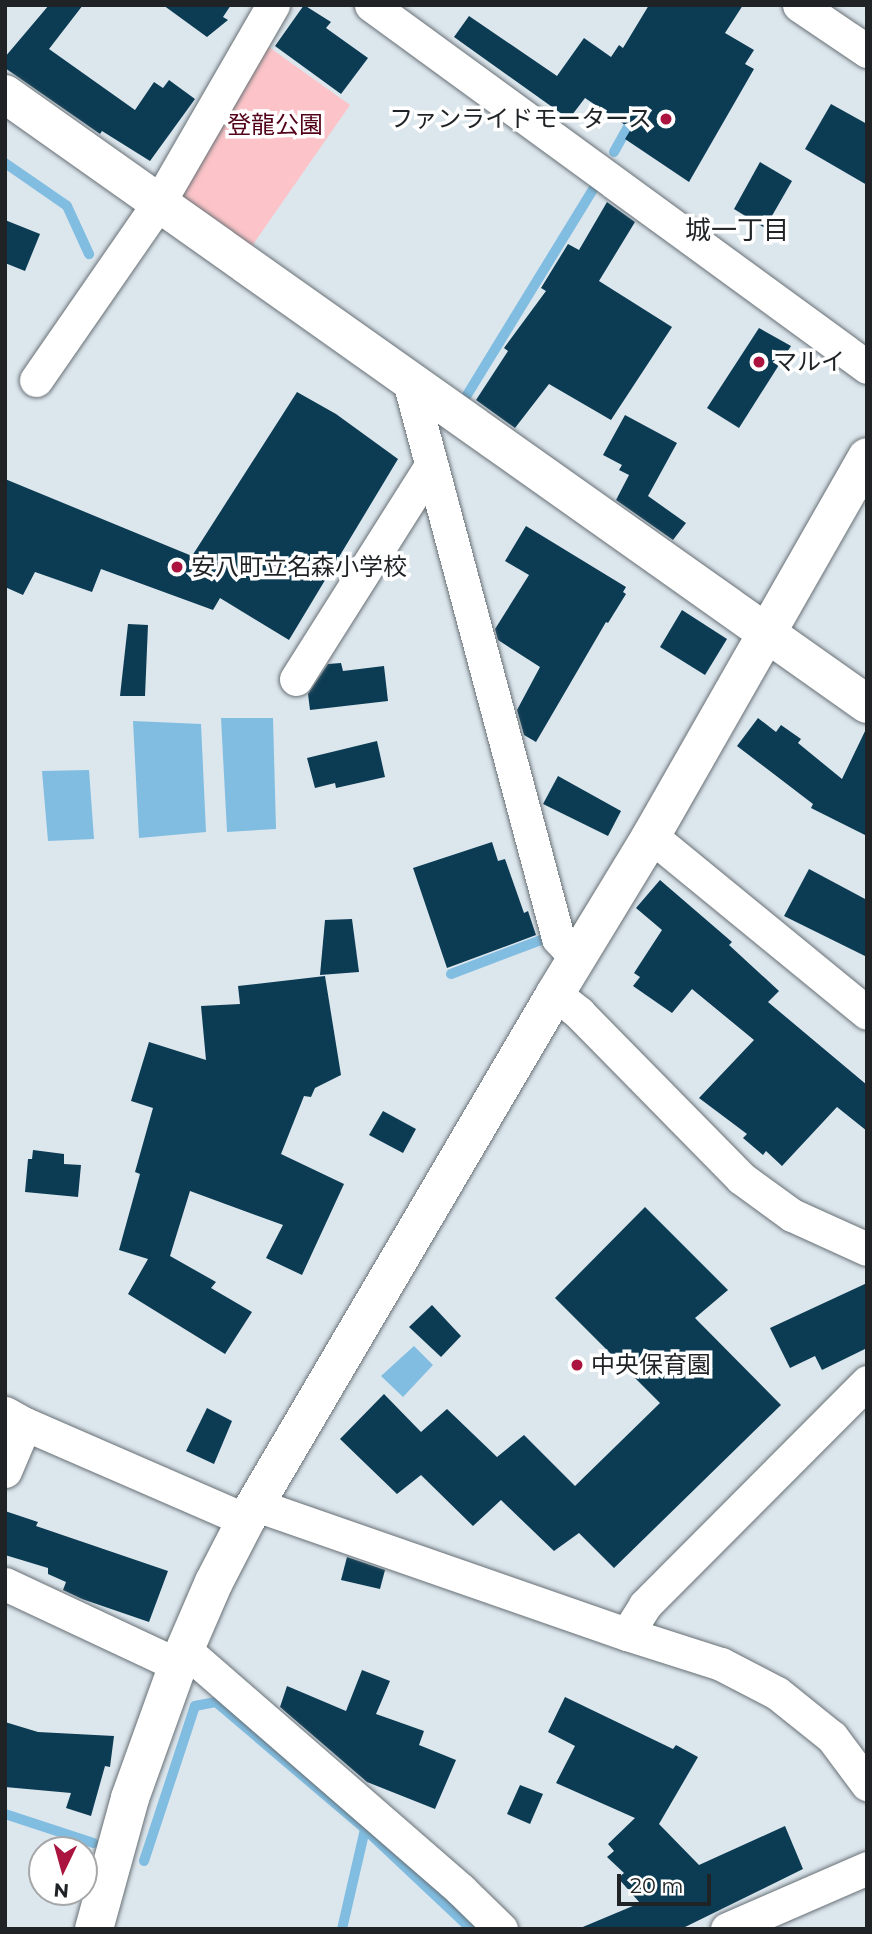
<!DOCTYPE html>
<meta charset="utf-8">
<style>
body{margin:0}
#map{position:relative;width:872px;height:1934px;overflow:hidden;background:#dce6ed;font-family:Montserrat,"Noto Sans JP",sans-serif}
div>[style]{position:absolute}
.green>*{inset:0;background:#fcc4c8}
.water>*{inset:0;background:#81bde1}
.stream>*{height:10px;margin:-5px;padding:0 5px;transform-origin:5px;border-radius:5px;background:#81bde1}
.building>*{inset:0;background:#0c3c54}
.roads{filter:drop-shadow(0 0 2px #677075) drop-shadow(0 0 2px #677075)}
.street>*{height:33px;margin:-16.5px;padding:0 16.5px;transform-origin:16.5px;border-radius:16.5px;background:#fff}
.secondary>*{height:38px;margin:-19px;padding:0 19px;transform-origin:19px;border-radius:19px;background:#fff}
.dots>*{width:19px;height:19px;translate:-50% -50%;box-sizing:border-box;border:4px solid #fff;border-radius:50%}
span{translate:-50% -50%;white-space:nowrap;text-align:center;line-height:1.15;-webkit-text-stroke:7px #fff;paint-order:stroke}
.poi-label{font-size:24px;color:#1f2325}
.right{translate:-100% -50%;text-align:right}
.left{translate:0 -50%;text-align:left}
.park-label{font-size:24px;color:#520118}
.neighbourhood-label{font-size:26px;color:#1f2325}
.frame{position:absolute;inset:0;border:7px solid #1f2325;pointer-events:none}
.north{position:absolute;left:28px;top:1836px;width:70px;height:70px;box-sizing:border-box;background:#fff;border:2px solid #a5a7a8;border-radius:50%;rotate:185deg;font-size:19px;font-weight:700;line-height:28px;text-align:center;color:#1f2325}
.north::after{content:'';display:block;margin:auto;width:24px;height:32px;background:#aa143e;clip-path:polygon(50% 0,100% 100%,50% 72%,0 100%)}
.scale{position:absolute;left:617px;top:1874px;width:94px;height:32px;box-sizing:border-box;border:4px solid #1f2325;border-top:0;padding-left:9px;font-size:21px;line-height:24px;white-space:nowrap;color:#1f2325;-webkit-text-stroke:5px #fff;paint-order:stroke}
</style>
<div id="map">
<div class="green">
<div style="clip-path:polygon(266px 45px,350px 105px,245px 256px,170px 202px)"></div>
</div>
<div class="water">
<div style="clip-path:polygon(221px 718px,273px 718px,276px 829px,227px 832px)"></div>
<div style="clip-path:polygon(133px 721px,201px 724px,206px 832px,139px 838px)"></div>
<div style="clip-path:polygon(89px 770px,94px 839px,48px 841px,42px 771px)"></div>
<div style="clip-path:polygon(414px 1346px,433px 1365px,403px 1397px,381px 1376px)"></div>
</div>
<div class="stream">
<div style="left:614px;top:152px;width:41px;rotate:-60.9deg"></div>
<div style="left:5px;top:163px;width:75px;rotate:34.7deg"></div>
<div style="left:67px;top:206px;width:53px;rotate:65.4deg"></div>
<div style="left:467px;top:395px;width:245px;rotate:-58.5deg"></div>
<div style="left:451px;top:974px;width:96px;rotate:-20.7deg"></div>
<div style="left:5px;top:1814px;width:93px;rotate:18.2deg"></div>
<div style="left:144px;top:1861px;width:163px;rotate:-71.8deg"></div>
<div style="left:195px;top:1706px;width:21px;rotate:-11deg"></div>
<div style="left:216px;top:1702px;width:196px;rotate:40.4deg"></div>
<div style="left:365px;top:1829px;width:146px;rotate:43.3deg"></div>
<div style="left:342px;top:1929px;width:103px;rotate:-77deg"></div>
</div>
<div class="building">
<div style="clip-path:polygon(49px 5px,83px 5px,49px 49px,135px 110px,154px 82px,163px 88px,169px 80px,195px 99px,150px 161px,102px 131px,100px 134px,5px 68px,5px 57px)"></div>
<div style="clip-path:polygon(163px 5px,231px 5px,223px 17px,228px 20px,207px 37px)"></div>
<div style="clip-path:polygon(304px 5px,331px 22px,326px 28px,368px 58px,341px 94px,275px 46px)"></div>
<div style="clip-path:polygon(649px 5px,743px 5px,725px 33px,754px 50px,745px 64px,754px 69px,689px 182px,625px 139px,631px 129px,585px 98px,569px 119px,454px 37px,469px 16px,557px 76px,584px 38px,611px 57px,619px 45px,623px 48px)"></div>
<div style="clip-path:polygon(831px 104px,867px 124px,867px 185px,805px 149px)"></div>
<div style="clip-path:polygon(760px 162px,792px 181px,765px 228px,734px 209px)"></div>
<div style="clip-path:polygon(607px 202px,635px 222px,599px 281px,672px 327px,611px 420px,549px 384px,515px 428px,476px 400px,508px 351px,504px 348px,546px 291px,541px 288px,568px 244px,579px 250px)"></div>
<div style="clip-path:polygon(5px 220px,40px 234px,25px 271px,5px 263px)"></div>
<div style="clip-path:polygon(759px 328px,791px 346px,739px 428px,707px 408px)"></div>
<div style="clip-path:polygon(297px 392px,336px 414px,398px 459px,289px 640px,220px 598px,213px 610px,101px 569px,92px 592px,35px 572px,23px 595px,5px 587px,5px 479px,192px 556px)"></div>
<div style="clip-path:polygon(625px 415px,677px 443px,648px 496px,686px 523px,673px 540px,616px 500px,629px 475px,619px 470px,622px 465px,603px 455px)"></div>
<div style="clip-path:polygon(526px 526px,626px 587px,623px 592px,626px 594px,608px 623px,606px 622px,536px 742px,524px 735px,517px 710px,540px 667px,498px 640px,495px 629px,529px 575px,505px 561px)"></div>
<div style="clip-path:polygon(682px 610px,727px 639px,705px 675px,660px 647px)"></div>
<div style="clip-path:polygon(128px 624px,148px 625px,145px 696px,120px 696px)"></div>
<div style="clip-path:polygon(341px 663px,343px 671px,384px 666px,388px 701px,310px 710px,308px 694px,328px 664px)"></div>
<div style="clip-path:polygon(758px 718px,776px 732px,781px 725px,801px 739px,798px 743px,842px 779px,867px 727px,867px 836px,811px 808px,813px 804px,737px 746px)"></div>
<div style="clip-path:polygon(377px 741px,385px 777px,336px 788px,335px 783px,315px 788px,307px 758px)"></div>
<div style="clip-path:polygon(558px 776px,621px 811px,608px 836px,543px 804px)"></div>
<div style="clip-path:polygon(492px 842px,498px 861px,505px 859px,524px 913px,528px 911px,536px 935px,447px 968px,413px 868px)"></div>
<div style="clip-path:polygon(809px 869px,867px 900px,867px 957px,784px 916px)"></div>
<div style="clip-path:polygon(660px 880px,732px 942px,729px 945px,779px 991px,768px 1002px,867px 1085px,867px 1131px,837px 1107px,782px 1166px,766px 1151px,763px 1155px,743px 1138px,747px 1134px,699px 1098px,754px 1040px,692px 989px,672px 1013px,633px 986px,640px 977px,634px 973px,662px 930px,636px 908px)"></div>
<div style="clip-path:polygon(352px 919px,359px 972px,320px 975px,325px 920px)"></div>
<div style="clip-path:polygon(325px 976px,341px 1075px,315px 1088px,311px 1097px,304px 1096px,281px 1154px,344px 1184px,302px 1275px,266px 1258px,283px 1225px,190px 1191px,170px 1256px,216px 1282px,211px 1288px,252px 1312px,225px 1354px,128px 1294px,148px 1259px,119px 1250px,140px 1174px,135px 1172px,153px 1108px,131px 1101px,149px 1042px,206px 1060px,201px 1006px,240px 1004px,238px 986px)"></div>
<div style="clip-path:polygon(383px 1111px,416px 1129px,403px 1153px,369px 1135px)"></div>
<div style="clip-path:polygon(33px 1150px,64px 1154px,64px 1164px,81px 1165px,78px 1197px,25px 1192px,28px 1159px,32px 1159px)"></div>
<div style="clip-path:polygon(645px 1207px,728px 1290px,695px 1318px,781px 1405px,614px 1568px,579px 1533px,554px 1551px,501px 1500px,473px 1526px,421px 1475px,397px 1494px,340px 1439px,384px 1394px,421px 1432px,447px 1409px,497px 1457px,524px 1435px,575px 1486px,660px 1403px,555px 1298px)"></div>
<div style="clip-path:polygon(867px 1283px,867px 1348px,822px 1370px,815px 1356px,790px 1368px,770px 1328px)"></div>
<div style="clip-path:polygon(432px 1305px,461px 1336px,441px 1357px,409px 1327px)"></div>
<div style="clip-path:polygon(207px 1408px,232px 1421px,214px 1464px,186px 1451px)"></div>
<div style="clip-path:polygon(5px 1511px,38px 1522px,36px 1526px,168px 1571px,149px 1622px,82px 1599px,63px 1590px,66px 1582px,48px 1574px,48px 1568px,5px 1555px)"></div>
<div style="clip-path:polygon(347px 1557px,385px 1570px,380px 1589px,341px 1580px)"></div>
<div style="clip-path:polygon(362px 1670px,390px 1681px,376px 1714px,424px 1731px,419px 1745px,456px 1760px,435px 1809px,367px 1782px,280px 1707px,287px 1686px,346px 1711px)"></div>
<div style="clip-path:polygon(565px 1697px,673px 1749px,676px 1745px,698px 1757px,659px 1824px,699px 1865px,785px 1826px,803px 1869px,681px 1929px,578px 1929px,640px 1903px,618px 1878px,624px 1873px,607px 1857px,614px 1851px,608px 1844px,635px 1818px,556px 1783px,575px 1746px,548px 1732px)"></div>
<div style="clip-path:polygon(5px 1722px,38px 1732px,114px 1736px,110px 1767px,105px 1766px,91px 1816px,66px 1808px,71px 1793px,5px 1787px)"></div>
<div style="clip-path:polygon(520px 1785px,543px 1794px,530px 1824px,507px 1814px)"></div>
</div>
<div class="roads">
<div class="street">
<div style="left:371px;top:5px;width:614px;rotate:36.12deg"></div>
<div style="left:799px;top:5px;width:82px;rotate:34.1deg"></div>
<div style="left:36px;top:380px;width:214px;rotate:-55.3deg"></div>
<div style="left:158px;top:204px;width:230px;rotate:-60deg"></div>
<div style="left:409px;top:381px;width:577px;rotate:75.02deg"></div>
<div style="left:558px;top:938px;width:27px;rotate:48deg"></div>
<div style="left:296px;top:679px;width:251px;rotate:-57.7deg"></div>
<div style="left:651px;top:836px;width:279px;rotate:39.3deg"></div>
<div style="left:555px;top:994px;width:31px;rotate:38deg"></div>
<div style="left:579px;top:1013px;width:231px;rotate:45.5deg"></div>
<div style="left:741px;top:1178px;width:63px;rotate:36deg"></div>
<div style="left:792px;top:1215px;width:82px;rotate:24.4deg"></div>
<div style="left:5px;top:1413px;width:23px;rotate:29deg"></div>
<div style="left:25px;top:1424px;width:241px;rotate:23.5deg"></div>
<div style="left:5px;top:1471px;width:51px;rotate:-66.9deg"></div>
<div style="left:256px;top:1505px;width:393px;rotate:19.2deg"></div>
<div style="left:627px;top:1634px;width:34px;rotate:-58deg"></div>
<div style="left:645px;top:1605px;width:315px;rotate:-45.1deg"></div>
<div style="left:5px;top:1584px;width:191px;rotate:25.1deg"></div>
<div style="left:627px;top:1634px;width:99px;rotate:17.7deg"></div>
<div style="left:721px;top:1664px;width:63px;rotate:27.4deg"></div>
<div style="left:777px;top:1693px;width:70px;rotate:38.7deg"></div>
<div style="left:832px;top:1737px;width:59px;rotate:53.3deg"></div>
<div style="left:184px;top:1649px;width:367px;rotate:41deg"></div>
<div style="left:461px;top:1890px;width:56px;rotate:44.3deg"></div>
<div style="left:727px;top:1929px;width:153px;rotate:-23.5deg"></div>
</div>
<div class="secondary">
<div style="left:5px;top:94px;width:1056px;rotate:35.29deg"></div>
<div style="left:94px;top:1929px;width:136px;rotate:-74.6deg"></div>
<div style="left:130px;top:1798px;width:141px;rotate:-70.2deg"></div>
<div style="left:178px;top:1665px;width:90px;rotate:-66.6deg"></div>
<div style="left:214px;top:1582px;width:70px;rotate:-62.7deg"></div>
<div style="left:246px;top:1520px;width:610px;rotate:-59.57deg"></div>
<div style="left:555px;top:994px;width:185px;rotate:-58.7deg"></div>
<div style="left:651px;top:836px;width:436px;rotate:-60.3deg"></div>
</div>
</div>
<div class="dots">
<div style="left:666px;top:119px;background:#aa143e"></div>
<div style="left:759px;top:362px;background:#aa143e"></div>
<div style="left:177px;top:567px;background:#aa143e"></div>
<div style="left:577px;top:1365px;background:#aa143e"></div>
</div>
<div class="poi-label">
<span class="right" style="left:652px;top:119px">ファンライドモータース</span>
<span class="left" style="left:773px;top:362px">マルイ</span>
<span class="left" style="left:191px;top:567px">安八町立名森小学校</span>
<span class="left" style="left:591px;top:1365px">中央保育園</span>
</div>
<div class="park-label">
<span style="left:275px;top:125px">登龍公園</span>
</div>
<div class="neighbourhood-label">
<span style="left:737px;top:231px">城一丁目</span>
</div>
<div class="frame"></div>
<div class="north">N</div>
<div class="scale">20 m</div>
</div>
